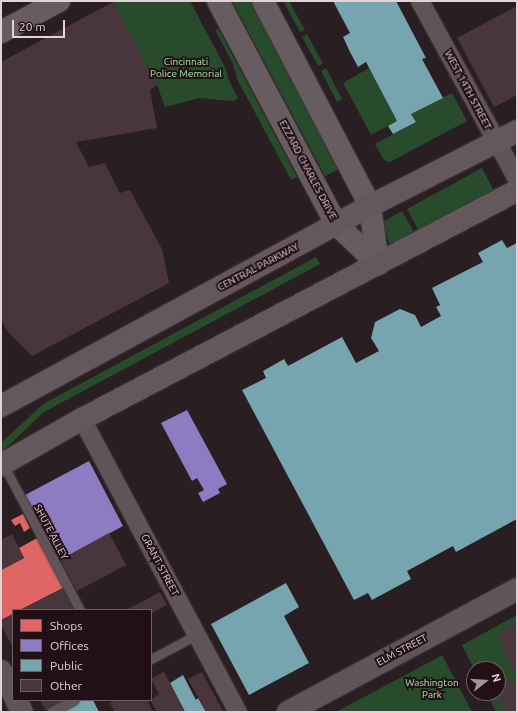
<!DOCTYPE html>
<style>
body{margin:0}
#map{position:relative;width:518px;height:713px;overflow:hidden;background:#291e21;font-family:Ubuntu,sans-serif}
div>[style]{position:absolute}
.green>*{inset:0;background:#274b2b}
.shops>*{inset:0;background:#e06666}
.offices>*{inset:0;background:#8e7cc3}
.public>*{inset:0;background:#76a5af}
.building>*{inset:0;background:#48363c}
.roads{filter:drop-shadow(0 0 1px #43393c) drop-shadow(0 0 1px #43393c)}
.service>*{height:9px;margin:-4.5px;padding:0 4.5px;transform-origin:4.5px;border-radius:4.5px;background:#5f5558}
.minor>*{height:18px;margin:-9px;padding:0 9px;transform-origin:9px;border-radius:9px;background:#5f5558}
.tertiary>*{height:22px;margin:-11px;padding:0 11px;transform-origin:11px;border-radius:11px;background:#5f5558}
.secondary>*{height:22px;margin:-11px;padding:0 11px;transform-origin:11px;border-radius:11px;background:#675c5f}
.primary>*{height:22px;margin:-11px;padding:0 11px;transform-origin:11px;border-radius:11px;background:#65585c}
.tram>*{height:1px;margin:-0.5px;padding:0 0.5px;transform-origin:0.5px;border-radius:0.5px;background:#625a5c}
span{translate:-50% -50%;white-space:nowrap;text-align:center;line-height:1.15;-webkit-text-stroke:4px #231017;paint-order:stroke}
.park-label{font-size:10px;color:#a0eca6}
.street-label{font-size:10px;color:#e1d3d7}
.frame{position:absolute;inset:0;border:2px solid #e1d3d7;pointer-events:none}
.legend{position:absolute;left:12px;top:609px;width:140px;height:92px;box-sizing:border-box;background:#231017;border:1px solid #6f5e64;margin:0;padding:5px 7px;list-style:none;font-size:12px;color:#e1d3d7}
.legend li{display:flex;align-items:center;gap:8px;height:20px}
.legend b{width:20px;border:1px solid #6f5e64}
.north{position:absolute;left:466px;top:661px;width:40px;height:40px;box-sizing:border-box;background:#231017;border:1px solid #6f5e64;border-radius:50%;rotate:73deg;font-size:11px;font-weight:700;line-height:16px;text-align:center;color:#e1d3d7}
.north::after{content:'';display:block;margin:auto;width:14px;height:18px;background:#a19497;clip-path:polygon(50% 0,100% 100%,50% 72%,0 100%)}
.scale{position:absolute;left:12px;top:20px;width:53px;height:18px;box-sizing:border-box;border:2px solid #e1d3d7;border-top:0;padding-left:5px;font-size:12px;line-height:14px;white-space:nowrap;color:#e1d3d7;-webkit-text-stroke:3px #231017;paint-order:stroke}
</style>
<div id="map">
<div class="green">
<div style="clip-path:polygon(190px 1px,225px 67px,230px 83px,238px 98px,233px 101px,199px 98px,165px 107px,157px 85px,113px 2px)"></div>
<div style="clip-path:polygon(232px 1px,254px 1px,343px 167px,325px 176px)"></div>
<div style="clip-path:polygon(283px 1px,289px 1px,305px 30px,300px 32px)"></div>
<div style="clip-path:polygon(218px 28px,297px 177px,291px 180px,237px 79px,233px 64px,215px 30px)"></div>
<div style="clip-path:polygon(307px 34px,323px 64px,318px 66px,302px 37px)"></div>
<div style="clip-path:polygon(326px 68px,342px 99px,337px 102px,321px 71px)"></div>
<div style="clip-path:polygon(369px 68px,397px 121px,371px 135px,343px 83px)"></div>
<div style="clip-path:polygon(452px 93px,467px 121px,390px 162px,384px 160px,375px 144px,416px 122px,411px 114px)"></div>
<div style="clip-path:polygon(482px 168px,494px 191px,419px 231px,407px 209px)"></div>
<div style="clip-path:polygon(402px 211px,415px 234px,390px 244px,381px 223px)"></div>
<div style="clip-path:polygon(316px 257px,320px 264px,44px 412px,1px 453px,1px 443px,43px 404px)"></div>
<div style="clip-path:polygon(517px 615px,517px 712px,496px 712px,487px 693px,498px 693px,498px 669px,474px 669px,462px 645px)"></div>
<div style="clip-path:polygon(442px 655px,472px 712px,336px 712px,437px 658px)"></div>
</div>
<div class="shops">
<div style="clip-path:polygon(23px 514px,30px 528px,24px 532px,20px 523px,15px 526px,11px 520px)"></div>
<div style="clip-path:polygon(39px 537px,65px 587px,20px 610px,13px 610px,13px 614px,1px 620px,1px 570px,24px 558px,19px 548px)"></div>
</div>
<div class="offices">
<div style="clip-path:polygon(187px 410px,227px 484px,218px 489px,220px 493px,203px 502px,198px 493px,204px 490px,197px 478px,192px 481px,161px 423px)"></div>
<div style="clip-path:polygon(89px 461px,123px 526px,60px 560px,25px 495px)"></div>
</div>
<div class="public">
<div style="clip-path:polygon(333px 1px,391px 1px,392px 2px,396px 1px,426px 58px,422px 59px,443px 98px,411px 114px,416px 122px,393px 134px,388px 126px,397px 121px,366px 62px,358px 67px,350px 52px,343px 37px,350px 33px)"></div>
<div style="clip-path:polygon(502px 240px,507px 248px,517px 243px,517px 519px,456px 552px,453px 546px,407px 571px,411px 579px,372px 600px,368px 593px,354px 600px,242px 390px,266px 378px,263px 371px,284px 359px,288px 366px,342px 337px,356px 363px,379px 351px,371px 338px,375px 322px,400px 309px,415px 315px,421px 327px,441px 316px,436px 307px,440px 305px,432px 288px,483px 262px,478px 253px)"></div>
<div style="clip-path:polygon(286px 583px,299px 607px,284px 616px,309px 663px,249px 695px,211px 624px)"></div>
<div style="clip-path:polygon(183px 675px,196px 700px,198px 698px,206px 712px,185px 712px,170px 683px)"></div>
<div style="clip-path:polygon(82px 700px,93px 700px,99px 712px,59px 712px)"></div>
</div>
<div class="building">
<div style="clip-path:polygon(113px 2px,157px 85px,150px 90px,157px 128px,76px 142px,89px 167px,105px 163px,120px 193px,130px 190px,162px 249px,169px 283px,32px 356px,7px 331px,1px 319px,1px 62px)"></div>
<div style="clip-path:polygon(517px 6px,517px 95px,494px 107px,457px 38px)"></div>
<div style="clip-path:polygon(109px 533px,126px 565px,77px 591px,60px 560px)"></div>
<div style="clip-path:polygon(12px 534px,24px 558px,1px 570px,1px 540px)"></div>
<div style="clip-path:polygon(65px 587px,77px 610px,20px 610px)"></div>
<div style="clip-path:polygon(160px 592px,167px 605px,151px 613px,151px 610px,126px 610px)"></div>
<div style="clip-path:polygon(13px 614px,13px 648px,1px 625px,1px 620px)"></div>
<div style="clip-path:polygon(513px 624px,517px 633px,517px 671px,515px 672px,503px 651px,506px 649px,497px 633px)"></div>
<div style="clip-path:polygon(495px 663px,498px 669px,484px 669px)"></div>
<div style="clip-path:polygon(502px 668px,507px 679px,510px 678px,513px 685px,516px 684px,517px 685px,517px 709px,511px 712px,506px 712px,497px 693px,498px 670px)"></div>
<div style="clip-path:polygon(164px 672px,170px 683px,185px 712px,157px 712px,150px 700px,159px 694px,151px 679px)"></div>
<div style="clip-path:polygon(202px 672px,223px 711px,222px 712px,206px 712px,188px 679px)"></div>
<div style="clip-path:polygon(40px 700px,67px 700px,46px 711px)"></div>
<div style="clip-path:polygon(115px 700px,147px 700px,153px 712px,115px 712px,110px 703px)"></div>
</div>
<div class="roads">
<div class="service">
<div style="left:3px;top:464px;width:165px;rotate:62.2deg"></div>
<div style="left:151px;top:659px;width:53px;rotate:-28deg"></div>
<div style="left:51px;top:712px;width:26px;rotate:-28deg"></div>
</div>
<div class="minor">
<div style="left:420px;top:1px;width:203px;rotate:61.4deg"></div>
<div style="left:82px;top:419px;width:332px;rotate:62deg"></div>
</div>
<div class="tertiary">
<div style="left:1px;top:671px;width:26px;rotate:62deg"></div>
<div style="left:16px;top:700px;width:13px;rotate:63deg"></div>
<div style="left:288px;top:712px;width:260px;rotate:-28.2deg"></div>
</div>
<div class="secondary">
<div style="left:218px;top:1px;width:252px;rotate:62.1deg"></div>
<div style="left:336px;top:224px;width:58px;rotate:43.6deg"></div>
<div style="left:263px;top:1px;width:231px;rotate:62.4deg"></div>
<div style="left:370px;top:206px;width:59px;rotate:82.1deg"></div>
<div style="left:1px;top:32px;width:66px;rotate:-28.1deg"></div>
</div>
<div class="primary">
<div style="left:1px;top:406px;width:420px;rotate:-28.5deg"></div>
<div style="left:370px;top:206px;width:165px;rotate:-27deg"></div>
<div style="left:1px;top:465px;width:93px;rotate:-29.6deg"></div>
<div style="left:82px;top:419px;width:491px;rotate:-27.7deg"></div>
</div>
</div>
<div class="tram">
<div style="left:301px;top:712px;width:245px;rotate:-28.2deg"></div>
</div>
<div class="park-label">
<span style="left:186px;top:67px">Cincinnati<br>Police Memorial</span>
<span style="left:432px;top:688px">Washington<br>Park</span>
</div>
<div class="street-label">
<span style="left:468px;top:90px;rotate:62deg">WEST 14TH STREET</span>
<span style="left:308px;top:170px;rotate:62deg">EZZARD CHARLES DRIVE</span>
<span style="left:258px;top:267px;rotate:-28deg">CENTRAL PARKWAY</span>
<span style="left:51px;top:532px;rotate:62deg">SHUTE ALLEY</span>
<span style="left:160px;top:565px;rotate:62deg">GRANT STREET</span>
<span style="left:402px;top:650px;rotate:-28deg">ELM STREET</span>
</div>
<div class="frame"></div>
<ul class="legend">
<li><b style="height:11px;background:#e06666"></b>Shops</li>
<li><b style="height:11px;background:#8e7cc3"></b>Offices</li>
<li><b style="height:11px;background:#76a5af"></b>Public</li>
<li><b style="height:11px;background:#48363c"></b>Other</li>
</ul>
<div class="north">N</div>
<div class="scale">20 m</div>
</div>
